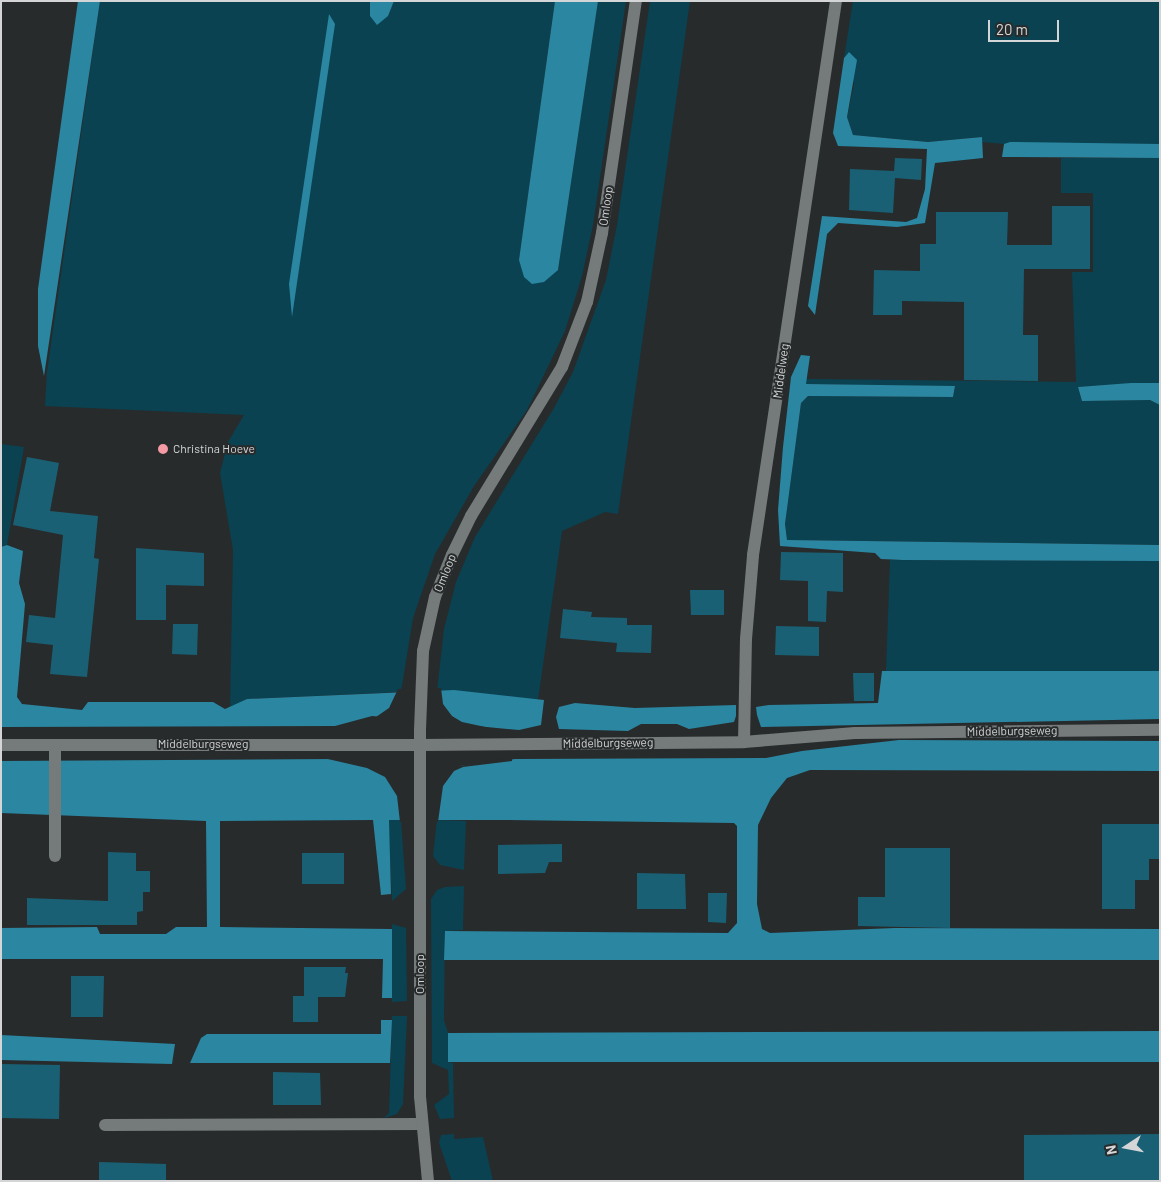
<!DOCTYPE html>
<style>
body{margin:0}
#map{position:relative;width:1161px;height:1182px;overflow:hidden;background:#282b2c;font-family:Barlow,sans-serif}
div>[style]{position:absolute}
.green>*{inset:0;background:#0a4251}
.water>*{inset:0;background:#2b86a1}
.pier>*{inset:0;background:#282b2c}
.building>*{inset:0;background:#1a6074}
.lane>*{height:12px;margin:-6px;padding:0 6px;transform-origin:6px;border-radius:6px;background:#757a7b}
.street>*{height:12px;margin:-6px;padding:0 6px;transform-origin:6px;border-radius:6px;background:#757a7b}
.secondary>*{height:12px;margin:-6px;padding:0 6px;transform-origin:6px;border-radius:6px;background:#757a7b}
.dots>*{width:14px;height:14px;translate:-50% -50%;box-sizing:border-box;border:2px solid #282b2c;border-radius:50%}
span{translate:-50% -50%;white-space:nowrap;text-align:center;line-height:1.15;-webkit-text-stroke:4px #282b2c;paint-order:stroke}
.street-label{font-size:12px;color:#d3d5d6}
.poi-label{font-size:12px;color:#d3d5d6}
.left{translate:0 -50%;text-align:left}
.frame{position:absolute;inset:0;border:2px solid #d3d5d6;pointer-events:none}
.north{position:absolute;left:1101px;top:1122px;width:50px;height:50px;-webkit-text-stroke:4px #282b2c;paint-order:stroke;rotate:259deg;font-size:14px;font-weight:700;line-height:20px;text-align:center;color:#d3d5d6}
.north::after{content:'';display:block;margin:auto;width:18px;height:22px;background:#d3d5d6;clip-path:polygon(50% 0,100% 100%,50% 72%,0 100%)}
.scale{position:absolute;left:988px;top:20px;width:71px;height:22px;box-sizing:border-box;border:2px solid #d3d5d6;border-top:0;padding-left:6px;font-size:15px;line-height:18px;white-space:nowrap;color:#d3d5d6;-webkit-text-stroke:4px #282b2c;paint-order:stroke}
</style>
<div id="map">
<div class="green">
<div style="clip-path:polygon(100px 1px,370px 1px,370px 16px,388px 16px,394px 1px,555px 1px,519px 260px,558px 270px,598px 1px,626px 1px,593px 225px,582px 276px,565px 331px,527px 410px,474px 486px,435px 554px,413px 618px,401px 692px,247px 699px,230px 709px,233px 550px,220px 473px,228px 442px,244px 415px,45px 406px,47px 372px)"></div>
<div style="clip-path:polygon(650px 1px,690px 1px,618px 514px,605px 512px,562px 531px,538px 700px,437px 691px,444px 629px,456px 582px,475px 537px,554px 408px,573px 372px,606px 280px,617px 225px)"></div>
<div style="clip-path:polygon(853px 1px,1160px 1px,1160px 144px,1004px 144px,982px 142px,981px 137px,928px 142px,853px 135px,847px 117px,854px 84px,849px 52px,844px 58px)"></div>
<div style="clip-path:polygon(1061px 158px,1160px 158px,1160px 383px,1078px 387px,1082px 401px,1150px 400px,1160px 405px,1160px 545px,787px 540px,785px 524px,801px 403px,809px 396px,953px 397px,955px 387px,806px 384px,806px 379px,1076px 382px,1072px 272px,1093px 272px,1093px 193px,1061px 193px)"></div>
<div style="clip-path:polygon(1px 444px,24px 447px,7px 545px,1px 547px)"></div>
<div style="clip-path:polygon(890px 560px,1160px 561px,1160px 671px,886px 671px)"></div>
<div style="clip-path:polygon(388px 820px,401px 820px,406px 889px,392px 901px)"></div>
<div style="clip-path:polygon(437px 820px,466px 821px,464px 870px,440px 865px,433px 856px)"></div>
<div style="clip-path:polygon(464px 886px,463px 930px,445px 931px,444px 1020px,448px 1033px,448px 1062px,453px 1063px,454px 1118px,440px 1119px,434px 1105px,449px 1094px,448px 1070px,432px 1063px,431px 899px,437px 890px,445px 887px)"></div>
<div style="clip-path:polygon(392px 924px,406px 928px,407px 1001px,392px 1002px)"></div>
<div style="clip-path:polygon(392px 1016px,407px 1016px,403px 1104px,397px 1114px,384px 1118px,389px 1113px)"></div>
<div style="clip-path:polygon(454px 1134px,454px 1139px,483px 1137px,493px 1181px,452px 1181px,439px 1143px,441px 1135px)"></div>
</div>
<div class="water">
<div style="clip-path:polygon(78px 1px,100px 1px,44px 376px,38px 346px,38px 289px)"></div>
<div style="clip-path:polygon(370px 1px,394px 1px,388px 16px,377px 25px,370px 16px)"></div>
<div style="clip-path:polygon(555px 1px,598px 1px,558px 270px,544px 282px,532px 284px,524px 277px,519px 260px)"></div>
<div style="clip-path:polygon(329px 14px,335px 24px,292px 317px,289px 284px)"></div>
<div style="clip-path:polygon(849px 52px,857px 60px,847px 117px,853px 135px,928px 142px,982px 137px,983px 158px,935px 163px,925px 223px,897px 227px,838px 223px,827px 234px,815px 315px,808px 306px,822px 216px,906px 222px,917px 218px,925px 189px,927px 149px,838px 146px,833px 133px,844px 58px)"></div>
<div style="clip-path:polygon(1010px 142px,1160px 144px,1160px 158px,1002px 157px,1004px 144px)"></div>
<div style="clip-path:polygon(801px 355px,810px 356px,806px 384px,955px 386px,953px 397px,808px 396px,801px 403px,785px 524px,787px 540px,1160px 545px,1160px 561px,903px 560px,881px 559px,875px 553px,780px 546px,778px 510px,783px 447px,791px 377px)"></div>
<div style="clip-path:polygon(1131px 383px,1160px 383px,1160px 405px,1150px 400px,1082px 401px,1078px 387px)"></div>
<div style="clip-path:polygon(7px 545px,23px 551px,19px 583px,25px 604px,17px 697px,22px 704px,82px 710px,88px 702px,213px 702px,225px 709px,247px 699px,454px 690px,544px 700px,541px 725px,519px 730px,372px 716px,335px 726px,1px 727px,1px 547px)"></div>
<div style="clip-path:polygon(882px 671px,1160px 671px,1160px 719px,761px 727px,757px 715px,756px 707px,769px 705px,878px 703px)"></div>
<div style="clip-path:polygon(575px 703px,635px 708px,736px 705px,736px 716px,734px 722px,689px 729px,677px 724px,641px 724px,628px 731px,559px 729px,556px 717px,559px 707px)"></div>
<div style="clip-path:polygon(899px 740px,1160px 741px,1160px 771px,810px 770px,787px 778px,771px 798px,758px 825px,757px 904px,762px 929px,770px 933px,895px 928px,1160px 929px,1160px 960px,444px 960px,445px 931px,728px 933px,737px 923px,737px 826px,734px 823px,501px 820px,389px 820px,391px 894px,381px 895px,373px 820px,220px 821px,220px 927px,392px 929px,392px 998px,382px 998px,383px 959px,1px 959px,1px 928px,97px 927px,100px 934px,166px 934px,176px 927px,207px 927px,206px 821px,1px 813px,1px 761px,337px 759px,376px 770px,455px 769px,460px 766px,515px 759px,766px 758px,802px 751px)"></div>
<div style="clip-path:polygon(381px 1020px,392px 1020px,390px 1063px,190px 1063px,201px 1038px,207px 1034px,381px 1034px)"></div>
<div style="clip-path:polygon(1160px 1031px,1160px 1062px,448px 1062px,448px 1033px)"></div>
<div style="clip-path:polygon(1px 1035px,175px 1044px,172px 1064px,1px 1060px)"></div>
</div>
<div class="pier">
<div style="clip-path:polygon(441px 688px,443px 704px,452px 716px,462px 722px,490px 728px,373px 719px,389px 708px,398px 689px)"></div>
<div style="clip-path:polygon(319px 757px,338px 757px,376px 767px,454px 767px,512px 757px,512px 761px,463px 767px,454px 771px,443px 786px,438px 822px,400px 822px,397px 796px,385px 777px,367px 768px)"></div>
</div>
<div class="building">
<div style="clip-path:polygon(895px 158px,922px 159px,921px 180px,895px 178px,893px 213px,849px 210px,850px 169px,894px 171px)"></div>
<div style="clip-path:polygon(1052px 206px,1090px 206px,1090px 269px,1024px 269px,1023px 335px,1038px 335px,1038px 381px,964px 380px,964px 302px,902px 301px,902px 315px,873px 315px,874px 270px,920px 271px,920px 244px,936px 244px,936px 212px,1008px 212px,1007px 245px,1052px 245px)"></div>
<div style="clip-path:polygon(27px 457px,59px 463px,50px 511px,98px 516px,94px 558px,99px 559px,87px 677px,50px 674px,53px 645px,26px 642px,29px 615px,55px 618px,63px 535px,13px 525px)"></div>
<div style="clip-path:polygon(136px 548px,204px 553px,204px 586px,166px 585px,166px 620px,136px 620px)"></div>
<div style="clip-path:polygon(781px 552px,843px 553px,843px 592px,827px 591px,826px 622px,808px 621px,808px 581px,780px 580px)"></div>
<div style="clip-path:polygon(690px 590px,724px 590px,724px 615px,691px 615px)"></div>
<div style="clip-path:polygon(563px 609px,592px 612px,591px 617px,627px 618px,627px 625px,652px 625px,651px 653px,616px 652px,617px 643px,560px 638px)"></div>
<div style="clip-path:polygon(173px 624px,198px 624px,197px 655px,172px 654px)"></div>
<div style="clip-path:polygon(776px 626px,819px 627px,819px 656px,775px 655px)"></div>
<div style="clip-path:polygon(853px 673px,874px 673px,874px 701px,854px 701px)"></div>
<div style="clip-path:polygon(1102px 824px,1160px 824px,1160px 859px,1149px 859px,1149px 880px,1135px 880px,1135px 909px,1102px 909px)"></div>
<div style="clip-path:polygon(562px 844px,562px 862px,549px 862px,545px 873px,498px 874px,498px 845px)"></div>
<div style="clip-path:polygon(885px 848px,950px 848px,950px 928px,858px 926px,858px 897px,885px 897px)"></div>
<div style="clip-path:polygon(108px 852px,136px 853px,136px 871px,150px 871px,150px 892px,143px 892px,143px 911px,137px 912px,137px 925px,27px 925px,27px 898px,108px 901px)"></div>
<div style="clip-path:polygon(302px 853px,344px 853px,344px 884px,302px 884px)"></div>
<div style="clip-path:polygon(637px 873px,685px 874px,686px 909px,637px 909px)"></div>
<div style="clip-path:polygon(708px 893px,727px 893px,726px 923px,708px 922px)"></div>
<div style="clip-path:polygon(304px 967px,346px 967px,345px 973px,348px 973px,345px 997px,318px 997px,318px 1022px,293px 1022px,293px 996px,304px 996px)"></div>
<div style="clip-path:polygon(71px 976px,104px 976px,103px 1017px,71px 1017px)"></div>
<div style="clip-path:polygon(1px 1064px,60px 1065px,59px 1119px,1px 1118px)"></div>
<div style="clip-path:polygon(273px 1072px,320px 1073px,321px 1105px,273px 1105px)"></div>
<div style="clip-path:polygon(1160px 1134px,1160px 1181px,1024px 1181px,1024px 1135px)"></div>
<div style="clip-path:polygon(99px 1162px,166px 1164px,166px 1181px,99px 1181px)"></div>
</div>
<div class="lane">
<div style="left:105px;top:1125px;width:317px;rotate:-0.2deg"></div>
</div>
<div class="street">
<div style="left:744px;top:742px;width:103px;rotate:-88.9deg"></div>
<div style="left:746px;top:639px;width:84px;rotate:-85.2deg"></div>
<div style="left:753px;top:555px;width:560px;rotate:-81.48deg"></div>
<div style="left:420px;top:745px;width:324px;rotate:-0.5deg"></div>
<div style="left:744px;top:742px;width:111px;rotate:-4.6deg"></div>
<div style="left:855px;top:733px;width:305px;rotate:-0.6deg"></div>
<div style="left:55px;top:856px;width:111px;rotate:-90deg"></div>
</div>
<div class="secondary">
<div style="left:1px;top:745px;width:419px"></div>
<div style="left:428px;top:1181px;width:84px;rotate:-95.4deg"></div>
<div style="left:420px;top:1097px;width:367px;rotate:-90deg"></div>
<div style="left:420px;top:730px;width:79px;rotate:-87.8deg"></div>
<div style="left:423px;top:651px;width:55px;rotate:-77.5deg"></div>
<div style="left:435px;top:597px;width:45px;rotate:-68deg"></div>
<div style="left:452px;top:555px;width:43px;rotate:-64deg"></div>
<div style="left:471px;top:516px;width:175px;rotate:-58.6deg"></div>
<div style="left:562px;top:367px;width:70px;rotate:-69deg"></div>
<div style="left:587px;top:302px;width:71px;rotate:-77.7deg"></div>
<div style="left:602px;top:233px;width:234px;rotate:-81.7deg"></div>
</div>
<div class="dots">
<div style="left:163px;top:449px;background:#f49aa5"></div>
</div>
<div class="street-label">
<span style="left:606px;top:206px;rotate:-82deg">Omloop</span>
<span style="left:781px;top:371px;rotate:-82deg">Middelweg</span>
<span style="left:445px;top:573px;rotate:-68deg">Omloop</span>
<span style="left:1012px;top:731px;rotate:-1deg">Middelburgseweg</span>
<span style="left:608px;top:743px;rotate:-1deg">Middelburgseweg</span>
<span style="left:203px;top:744px">Middelburgseweg</span>
<span style="left:420px;top:974px;rotate:-90deg">Omloop</span>
</div>
<div class="poi-label">
<span class="left" style="left:173px;top:449px">Christina Hoeve</span>
</div>
<div class="frame"></div>
<div class="north">N</div>
<div class="scale">20 m</div>
</div>
